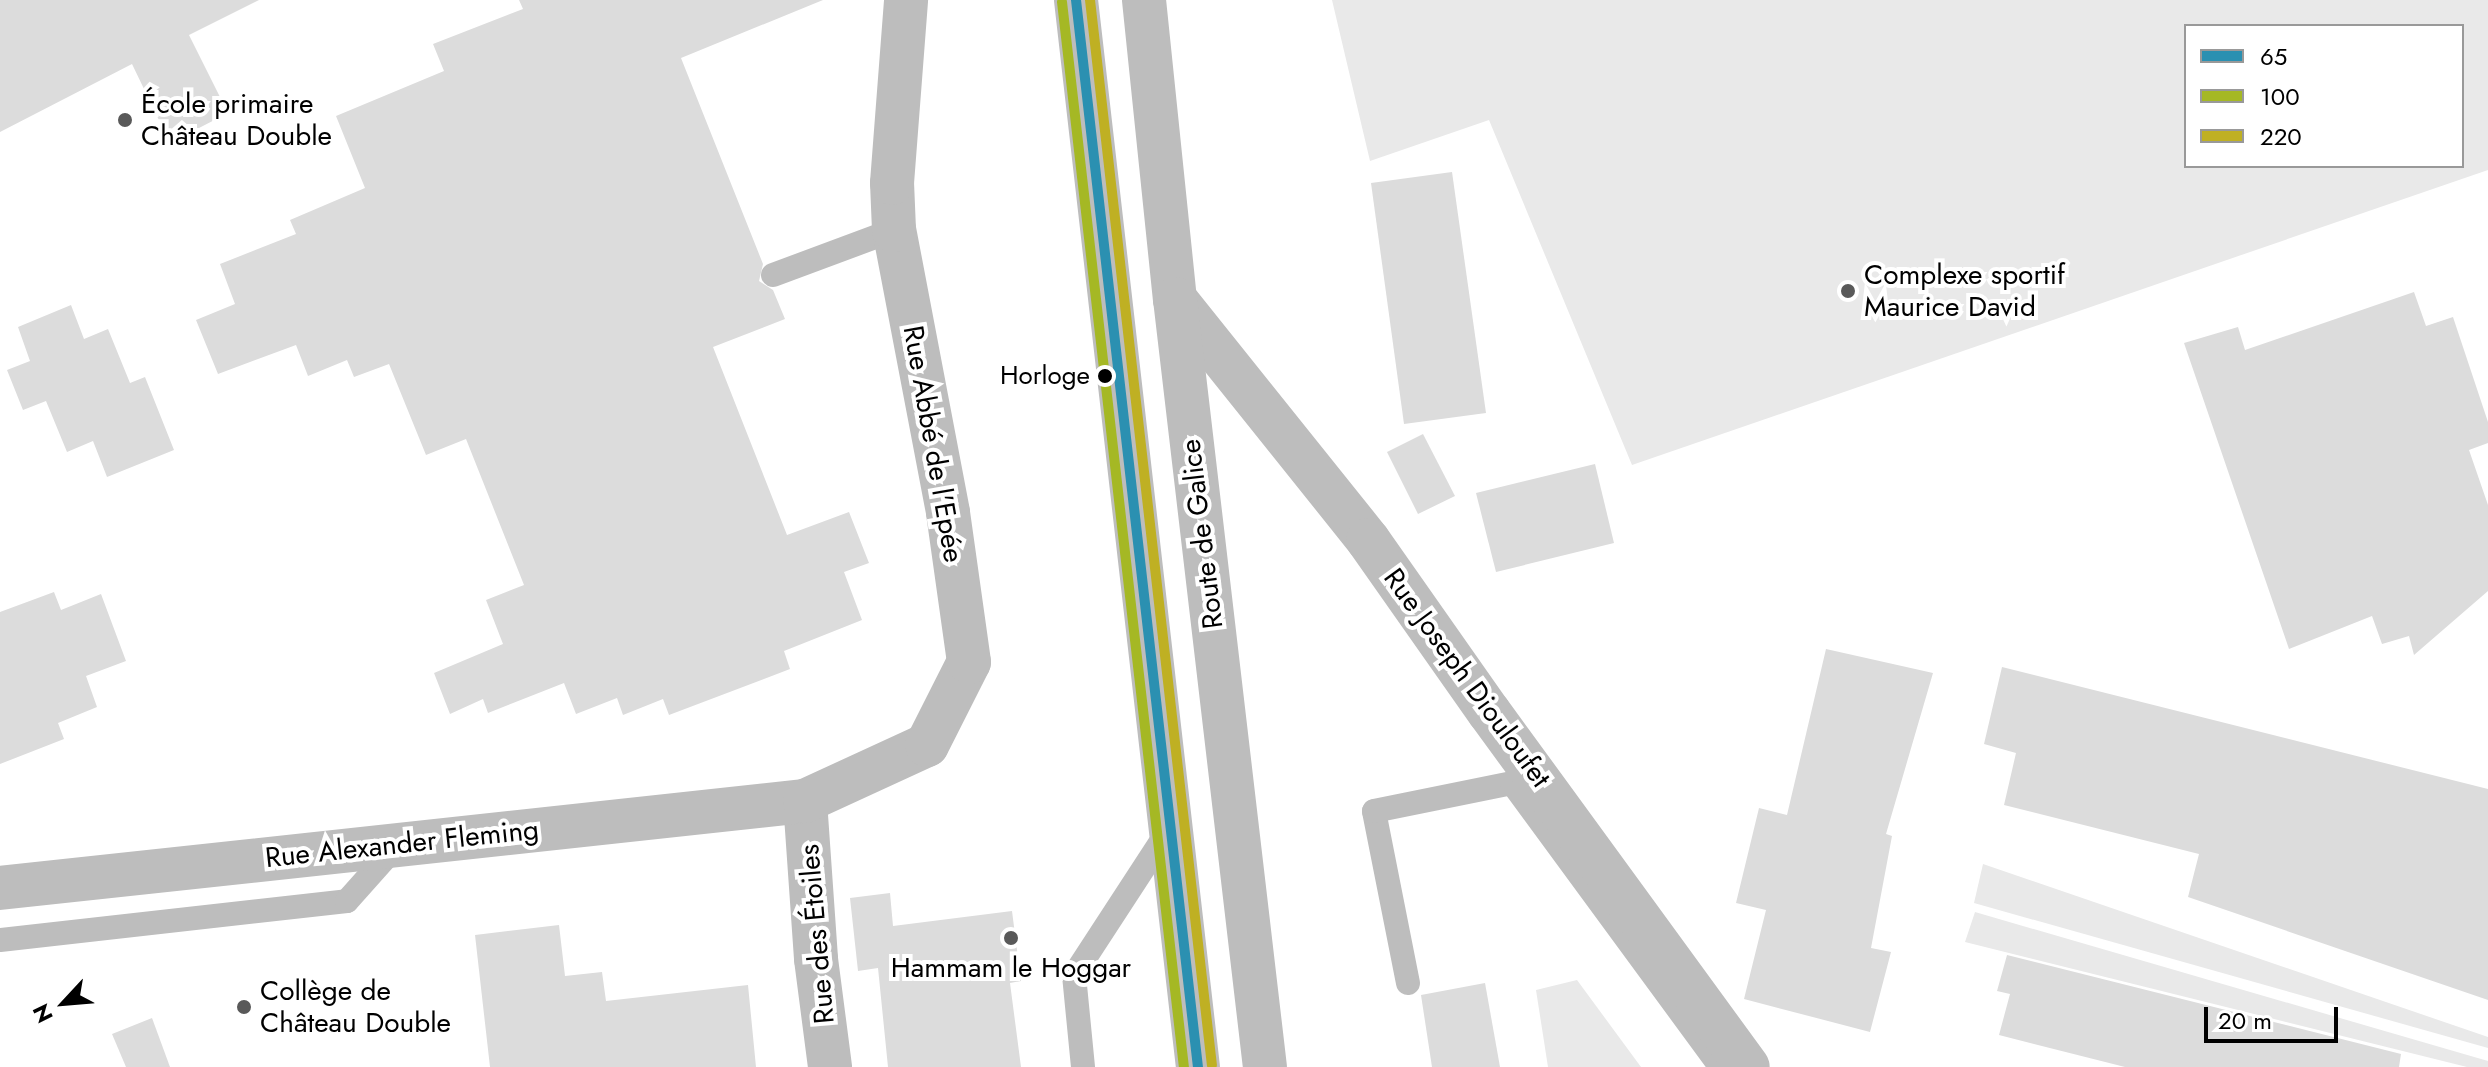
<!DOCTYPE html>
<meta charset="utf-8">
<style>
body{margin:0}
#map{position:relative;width:2488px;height:1067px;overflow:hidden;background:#fff;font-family:Jost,sans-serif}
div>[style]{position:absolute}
.green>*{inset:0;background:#e9e9e9}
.building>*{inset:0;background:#dcdcdc}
.lane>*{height:24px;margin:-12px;padding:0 12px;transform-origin:12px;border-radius:12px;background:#bdbdbd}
.street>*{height:44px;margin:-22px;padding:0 22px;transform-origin:22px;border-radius:22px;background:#bdbdbd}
.primary>*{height:44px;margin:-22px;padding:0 22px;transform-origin:22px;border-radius:22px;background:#bdbdbd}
.bus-1>*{height:10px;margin:-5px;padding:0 5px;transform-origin:5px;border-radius:5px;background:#2b90b1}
.bus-2>*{height:10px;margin:-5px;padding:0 5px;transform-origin:5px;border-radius:5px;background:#a5b824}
.bus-3>*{height:10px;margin:-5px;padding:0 5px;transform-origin:5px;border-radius:5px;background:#bfb023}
.dots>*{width:22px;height:22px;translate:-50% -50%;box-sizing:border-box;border:4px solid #fff;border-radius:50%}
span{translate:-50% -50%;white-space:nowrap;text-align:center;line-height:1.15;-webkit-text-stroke:8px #fff;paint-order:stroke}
.bus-label{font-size:26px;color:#000}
.right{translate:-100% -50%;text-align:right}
.poi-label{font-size:28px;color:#000}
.left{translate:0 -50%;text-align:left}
.street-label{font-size:28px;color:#000}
.legend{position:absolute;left:2184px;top:24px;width:280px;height:144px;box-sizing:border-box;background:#fff;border:2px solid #999;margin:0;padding:10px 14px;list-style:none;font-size:24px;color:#000}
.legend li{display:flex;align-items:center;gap:16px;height:40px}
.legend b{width:40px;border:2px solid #999}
.north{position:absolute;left:24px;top:963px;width:80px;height:80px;-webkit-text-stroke:6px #fff;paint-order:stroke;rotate:244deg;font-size:22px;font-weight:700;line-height:32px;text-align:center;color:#000}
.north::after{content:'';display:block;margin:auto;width:28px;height:36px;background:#000;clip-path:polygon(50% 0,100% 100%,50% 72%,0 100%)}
.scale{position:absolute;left:2204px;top:1007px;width:134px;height:36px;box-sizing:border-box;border:4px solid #000;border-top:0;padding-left:10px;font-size:24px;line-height:28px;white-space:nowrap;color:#000;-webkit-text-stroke:6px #fff;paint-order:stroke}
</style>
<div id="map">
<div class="green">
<div style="clip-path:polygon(evenodd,1332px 0,2488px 0,2488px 170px,1632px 465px,1489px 120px,1370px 161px,1332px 0,2186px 26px,2462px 26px,2462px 166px,2186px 166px,2186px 26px)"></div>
<div style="clip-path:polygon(1983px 864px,2488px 1037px,2488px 1048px,1974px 903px)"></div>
<div style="clip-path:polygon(1975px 912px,2488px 1061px,2488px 1067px,2467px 1067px,1965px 942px)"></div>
<div style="clip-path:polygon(1577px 980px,1641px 1067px,1548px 1067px,1536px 990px)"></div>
</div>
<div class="building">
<div style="clip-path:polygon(0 0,259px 0,189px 35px,228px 113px,170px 143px,132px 64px,0 132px)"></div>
<div style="clip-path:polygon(519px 0,823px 0,681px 58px,763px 264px,759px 281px,773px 290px,785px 319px,713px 347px,787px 535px,849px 512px,869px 563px,844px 572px,862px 620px,784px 651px,790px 669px,669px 715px,663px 699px,623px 715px,617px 698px,576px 714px,564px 683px,488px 713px,483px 699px,450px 714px,434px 673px,503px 644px,486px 600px,524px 585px,466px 439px,426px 455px,389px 364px,354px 377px,347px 360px,308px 376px,296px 345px,218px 374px,196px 320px,235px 304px,220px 264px,296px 234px,290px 220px,365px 188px,336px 116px,444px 71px,433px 44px,523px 9px)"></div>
<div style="clip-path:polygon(1452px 172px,1486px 413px,1404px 424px,1371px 183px)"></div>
<div style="clip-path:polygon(2414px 292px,2426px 326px,2453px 317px,2488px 422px,2488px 443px,2469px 450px,2488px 505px,2488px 591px,2414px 655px,2409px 636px,2382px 644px,2372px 616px,2289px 649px,2184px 343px,2238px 327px,2245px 350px)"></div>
<div style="clip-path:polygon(71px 305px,84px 339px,108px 329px,130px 383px,145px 377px,174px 450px,107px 477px,93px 441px,67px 452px,46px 401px,23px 410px,7px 370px,30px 361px,18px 327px)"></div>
<div style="clip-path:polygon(1423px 434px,1455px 496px,1418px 514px,1387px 452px)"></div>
<div style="clip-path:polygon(1595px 464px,1614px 543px,1496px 572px,1476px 493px)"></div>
<div style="clip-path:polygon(54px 592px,61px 610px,101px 594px,126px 661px,86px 676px,97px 707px,58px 723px,64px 739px,0 764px,0 612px)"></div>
<div style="clip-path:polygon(1826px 649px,1933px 673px,1886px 834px,1892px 836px,1871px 948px,1891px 952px,1870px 1032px,1744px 999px,1766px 910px,1736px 903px,1759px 808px,1787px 815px)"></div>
<div style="clip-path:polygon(2002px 667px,2488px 789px,2488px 1000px,2188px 897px,2199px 854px,2004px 805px,2016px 753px,1984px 744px)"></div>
<div style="clip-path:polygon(890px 893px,893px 926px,1012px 911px,1021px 981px,1010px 983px,1021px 1067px,888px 1067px,878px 968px,858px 971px,850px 898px)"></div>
<div style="clip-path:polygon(559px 925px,565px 976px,602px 972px,606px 1001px,748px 985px,756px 1067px,490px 1067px,475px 935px)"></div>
<div style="clip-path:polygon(2007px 955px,2401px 1054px,2399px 1067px,2125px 1067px,1999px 1035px,2010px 994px,1997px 991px)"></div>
<div style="clip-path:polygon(1485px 983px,1500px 1067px,1432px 1067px,1421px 995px)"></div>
<div style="clip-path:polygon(152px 1018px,170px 1067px,126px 1067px,112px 1034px)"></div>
</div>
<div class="lane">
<div style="left:773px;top:275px;width:129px;rotate:-20.4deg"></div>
<div style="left:0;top:940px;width:349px;rotate:-6.4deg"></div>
<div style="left:347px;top:901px;width:74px;rotate:-48.3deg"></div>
<div style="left:1408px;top:983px;width:175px;rotate:-101.2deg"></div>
<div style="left:1374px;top:811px;width:141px;rotate:-11.5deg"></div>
<div style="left:1512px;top:783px;width:353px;rotate:53.7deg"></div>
<div style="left:1083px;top:1067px;width:92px;rotate:-95.6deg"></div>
<div style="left:1074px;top:975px;width:174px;rotate:-56.9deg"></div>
</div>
<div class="street">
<div style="left:1175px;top:299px;width:309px;rotate:51.3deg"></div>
<div style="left:1368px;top:540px;width:210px;rotate:54.9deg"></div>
<div style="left:1489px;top:712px;width:439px;rotate:53.9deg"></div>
<div style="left:805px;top:801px;width:158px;rotate:86deg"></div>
<div style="left:816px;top:959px;width:109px;rotate:82.6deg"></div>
<div style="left:0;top:888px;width:810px;rotate:-6.17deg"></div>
<div style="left:805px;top:801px;width:134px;rotate:-24.7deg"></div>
<div style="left:927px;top:745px;width:93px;rotate:-63.2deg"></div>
<div style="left:969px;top:662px;width:151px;rotate:-98deg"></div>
<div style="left:948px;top:512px;width:287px;rotate:-100.8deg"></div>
<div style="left:894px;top:230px;width:47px;rotate:-92.4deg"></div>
<div style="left:892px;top:183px;width:184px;rotate:-85.6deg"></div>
</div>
<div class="primary">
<div style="left:1076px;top:0;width:1074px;rotate:83.48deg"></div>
<div style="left:1144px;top:0;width:301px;rotate:84.1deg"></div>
<div style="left:1175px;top:299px;width:773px;rotate:83.32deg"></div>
</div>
<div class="bus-1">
<div style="left:1076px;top:0;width:1074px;rotate:83.48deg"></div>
</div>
<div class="bus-2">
<div style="left:1062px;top:2px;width:1072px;rotate:83.47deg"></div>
</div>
<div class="bus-3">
<div style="left:1090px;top:0;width:1072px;rotate:83.47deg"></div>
</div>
<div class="dots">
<div style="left:125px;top:120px;background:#595959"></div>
<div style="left:1848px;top:291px;background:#595959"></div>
<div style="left:1105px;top:376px;background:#000"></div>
<div style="left:1011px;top:938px;background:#595959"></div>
<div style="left:244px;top:1007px;background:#595959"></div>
</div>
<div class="bus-label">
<span class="right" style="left:1090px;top:376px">Horloge</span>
</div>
<div class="poi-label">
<span class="left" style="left:141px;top:120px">École primaire<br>Château Double</span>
<span class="left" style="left:1864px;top:291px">Complexe sportif<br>Maurice David</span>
<span style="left:1011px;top:968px">Hammam le Hoggar</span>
<span class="left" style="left:260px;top:1007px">Collège de<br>Château Double</span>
</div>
<div class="street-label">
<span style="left:933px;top:444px;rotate:80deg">Rue Abbé de l'Epée</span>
<span style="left:1202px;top:534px;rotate:-97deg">Route de Galice</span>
<span style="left:1467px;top:678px;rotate:54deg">Rue Joseph Diouloufet</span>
<span style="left:402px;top:844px;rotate:-6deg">Rue Alexander Fleming</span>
<span style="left:817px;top:934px;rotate:-95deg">Rue des Étoiles</span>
</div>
<ul class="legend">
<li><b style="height:10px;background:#2b90b1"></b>65</li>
<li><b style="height:10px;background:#a5b824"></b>100</li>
<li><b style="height:10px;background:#bfb023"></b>220</li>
</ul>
<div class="north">N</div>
<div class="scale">20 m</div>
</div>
